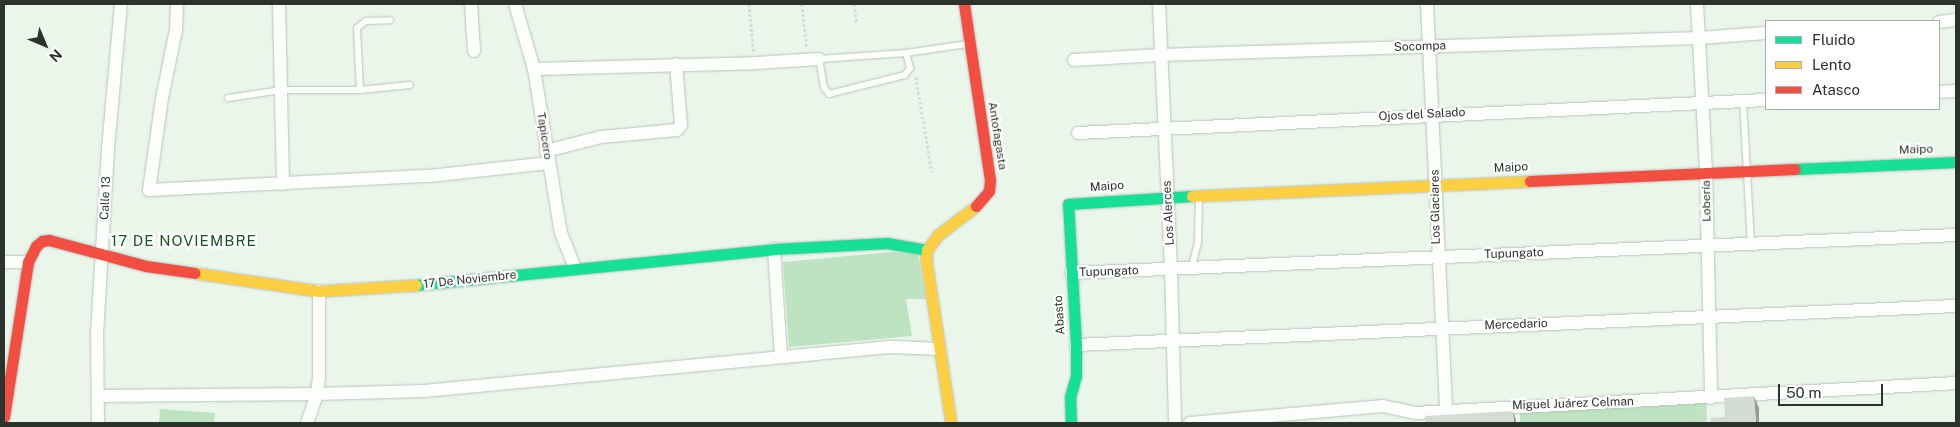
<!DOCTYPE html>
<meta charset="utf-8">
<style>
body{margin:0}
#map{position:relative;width:1960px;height:427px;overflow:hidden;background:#ebf6eb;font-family:"Public Sans",sans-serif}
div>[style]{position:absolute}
.green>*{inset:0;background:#bde3c1}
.path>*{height:2.5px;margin-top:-1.25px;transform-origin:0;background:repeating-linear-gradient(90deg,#d7dad7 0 2.5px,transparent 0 5px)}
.roads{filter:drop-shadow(0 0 1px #b9c2ba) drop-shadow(0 0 1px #b9c2ba)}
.lane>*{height:6px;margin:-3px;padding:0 3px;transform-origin:3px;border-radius:3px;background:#fcfefc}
.street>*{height:12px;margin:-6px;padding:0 6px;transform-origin:6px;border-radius:6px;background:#fcfefc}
.fast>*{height:11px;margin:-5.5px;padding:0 5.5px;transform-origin:5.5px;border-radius:5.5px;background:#16e098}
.slow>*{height:11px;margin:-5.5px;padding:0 5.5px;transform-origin:5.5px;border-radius:5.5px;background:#ffcf43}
.jam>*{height:11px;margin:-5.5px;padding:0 5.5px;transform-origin:5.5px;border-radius:5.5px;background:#f24e42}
.shaded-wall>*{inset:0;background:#949a94}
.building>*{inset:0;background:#d3dcd3}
span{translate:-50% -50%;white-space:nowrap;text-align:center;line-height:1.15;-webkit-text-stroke:4.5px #fff;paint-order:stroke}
.street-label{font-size:12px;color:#2b332c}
.quarter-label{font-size:15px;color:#185524;letter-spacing:1px}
.frame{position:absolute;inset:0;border:5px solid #2b332c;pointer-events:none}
.legend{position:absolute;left:1765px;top:20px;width:175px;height:90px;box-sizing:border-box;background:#fff;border:1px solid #aaadab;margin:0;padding:6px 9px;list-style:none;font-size:15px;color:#2b332c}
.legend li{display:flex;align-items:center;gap:10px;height:25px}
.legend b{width:25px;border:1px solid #aaadab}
.north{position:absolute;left:20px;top:20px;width:50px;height:50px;-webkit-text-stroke:4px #fff;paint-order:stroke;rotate:135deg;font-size:14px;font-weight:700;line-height:20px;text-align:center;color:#2b332c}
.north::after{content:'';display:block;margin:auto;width:18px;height:22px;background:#2b332c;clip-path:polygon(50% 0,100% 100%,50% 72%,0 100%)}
.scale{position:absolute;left:1778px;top:384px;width:105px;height:22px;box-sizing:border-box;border:2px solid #2b332c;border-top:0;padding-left:6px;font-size:15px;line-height:18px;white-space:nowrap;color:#2b332c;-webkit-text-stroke:4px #fff;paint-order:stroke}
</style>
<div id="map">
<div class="green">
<div style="clip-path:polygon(892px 252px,918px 254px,926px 299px,906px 299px,912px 336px,789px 347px,783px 262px)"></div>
<div style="clip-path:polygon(1706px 402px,1707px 423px,1520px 423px,1520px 413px)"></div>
<div style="clip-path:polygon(160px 409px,215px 413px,214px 423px,159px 423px)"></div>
</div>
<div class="path">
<div style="left:749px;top:4px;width:48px;rotate:84.1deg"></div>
<div style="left:802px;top:4px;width:43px;rotate:83.4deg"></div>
<div style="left:854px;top:4px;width:20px;rotate:81deg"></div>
<div style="left:916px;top:77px;width:96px;rotate:80.4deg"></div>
<div style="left:1704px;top:410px;width:13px;rotate:86deg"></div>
<div style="left:1688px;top:423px;width:19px;rotate:-47deg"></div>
</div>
<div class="roads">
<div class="lane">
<div style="left:906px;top:53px;width:16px;rotate:75deg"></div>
<div style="left:910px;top:68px;width:9px;rotate:126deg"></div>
<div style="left:905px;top:75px;width:78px;rotate:166deg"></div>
<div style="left:829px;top:94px;width:9px;rotate:-126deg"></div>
<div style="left:824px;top:87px;width:28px;rotate:-100deg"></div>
<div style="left:819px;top:59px;width:87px;rotate:-3.9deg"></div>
<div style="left:906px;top:53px;width:63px;rotate:-8.3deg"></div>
<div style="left:360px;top:90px;width:62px;rotate:-92.8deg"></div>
<div style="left:357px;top:28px;width:11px;rotate:-38deg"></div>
<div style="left:366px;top:21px;width:24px;rotate:-2deg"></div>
<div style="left:228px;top:98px;width:54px;rotate:-8.6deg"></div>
<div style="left:281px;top:90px;width:79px"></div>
<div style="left:360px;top:90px;width:50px;rotate:-5.7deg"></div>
<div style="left:1743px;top:101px;width:143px;rotate:86.8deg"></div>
<div style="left:1191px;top:269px;width:28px;rotate:-75deg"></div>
<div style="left:1198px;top:242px;width:45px;rotate:-88.7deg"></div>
</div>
<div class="street">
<div style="left:177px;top:4px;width:26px;rotate:92deg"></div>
<div style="left:176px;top:30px;width:69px;rotate:101.6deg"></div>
<div style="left:162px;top:98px;width:93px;rotate:98deg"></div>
<div style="left:149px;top:190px;width:280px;rotate:-2.9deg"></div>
<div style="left:429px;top:176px;width:121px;rotate:-6.2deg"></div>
<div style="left:279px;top:4px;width:180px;rotate:88.7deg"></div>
<div style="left:471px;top:4px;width:47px;rotate:86.3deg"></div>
<div style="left:515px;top:4px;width:68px;rotate:73.7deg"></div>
<div style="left:534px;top:69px;width:166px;rotate:80.7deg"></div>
<div style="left:561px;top:233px;width:38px;rotate:68deg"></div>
<div style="left:1159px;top:4px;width:265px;rotate:87.4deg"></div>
<div style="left:1171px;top:269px;width:154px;rotate:88.5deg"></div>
<div style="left:1427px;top:4px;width:406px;rotate:87.3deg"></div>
<div style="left:1697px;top:4px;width:168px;rotate:86.9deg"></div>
<div style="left:1706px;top:172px;width:226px;rotate:88.7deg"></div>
<div style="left:1939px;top:22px;width:17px;rotate:-7deg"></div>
<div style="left:1074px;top:60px;width:86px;rotate:-3.3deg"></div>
<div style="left:1160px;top:55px;width:539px;rotate:-1.81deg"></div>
<div style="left:1699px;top:38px;width:67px;rotate:-4.3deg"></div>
<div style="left:534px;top:69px;width:222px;rotate:-1.5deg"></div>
<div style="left:756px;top:63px;width:63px;rotate:-3.6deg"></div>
<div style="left:1939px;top:92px;width:17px;rotate:-3deg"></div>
<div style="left:1078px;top:133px;width:689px;rotate:-2.75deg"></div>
<div style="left:546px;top:151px;width:57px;rotate:-14.3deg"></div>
<div style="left:601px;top:137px;width:76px;rotate:-5.3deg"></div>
<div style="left:677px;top:130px;width:6px;rotate:-51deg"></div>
<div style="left:681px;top:125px;width:61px;rotate:-94.7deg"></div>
<div style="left:774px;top:249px;width:107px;rotate:86.3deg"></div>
<div style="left:4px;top:262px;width:24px"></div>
<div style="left:1071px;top:273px;width:886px;rotate:-2.46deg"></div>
<div style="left:1076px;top:345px;width:881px;rotate:-2.54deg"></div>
<div style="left:98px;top:396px;width:219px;rotate:-0.5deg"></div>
<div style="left:317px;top:394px;width:107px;rotate:-1.6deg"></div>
<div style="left:424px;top:391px;width:470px;rotate:-5.4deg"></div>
<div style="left:892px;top:347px;width:47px;rotate:2.4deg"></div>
<div style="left:98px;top:423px;width:89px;rotate:-90.6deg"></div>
<div style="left:97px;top:334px;width:185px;rotate:-86.6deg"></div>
<div style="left:108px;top:149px;width:146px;rotate:-84.9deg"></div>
<div style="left:307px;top:423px;width:31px;rotate:-71deg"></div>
<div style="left:317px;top:394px;width:17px;rotate:-83deg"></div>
<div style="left:319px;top:377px;width:86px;rotate:-90deg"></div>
<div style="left:1190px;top:423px;width:194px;rotate:-5deg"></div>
<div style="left:1383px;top:406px;width:33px;rotate:12deg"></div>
<div style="left:1415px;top:413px;width:542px;rotate:-3.17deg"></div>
</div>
<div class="fast">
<div style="left:1795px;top:169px;width:161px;rotate:-2.5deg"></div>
<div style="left:416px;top:285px;width:360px;rotate:-5.7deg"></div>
<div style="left:774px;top:249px;width:113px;rotate:-3deg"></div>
<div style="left:887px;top:243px;width:41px;rotate:9.9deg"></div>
<div style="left:1071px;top:423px;width:26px;rotate:-92deg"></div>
<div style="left:1070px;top:397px;width:22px;rotate:-74deg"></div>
<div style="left:1076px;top:376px;width:31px;rotate:-90deg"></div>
<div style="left:1076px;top:345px;width:141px;rotate:-93.2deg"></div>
<div style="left:1068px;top:204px;width:124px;rotate:-3.7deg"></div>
</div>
<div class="slow">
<div style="left:1192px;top:196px;width:338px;rotate:-2.5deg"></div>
<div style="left:195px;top:273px;width:125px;rotate:8.3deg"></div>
<div style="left:319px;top:291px;width:97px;rotate:-3.5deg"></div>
<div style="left:951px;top:423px;width:165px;rotate:-98.7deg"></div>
<div style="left:926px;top:260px;width:10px;rotate:-84deg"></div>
<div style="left:927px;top:250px;width:19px;rotate:-54deg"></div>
<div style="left:938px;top:235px;width:48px;rotate:-37.3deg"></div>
</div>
<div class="jam">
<div style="left:964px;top:4px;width:179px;rotate:81.6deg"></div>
<div style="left:990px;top:181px;width:10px;rotate:96deg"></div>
<div style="left:989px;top:191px;width:20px;rotate:131deg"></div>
<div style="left:1530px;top:181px;width:265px;rotate:-2.6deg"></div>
<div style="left:4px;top:417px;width:157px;rotate:-81.2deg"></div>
<div style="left:28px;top:262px;width:18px;rotate:-63deg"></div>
<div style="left:36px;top:246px;width:8px;rotate:-40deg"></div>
<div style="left:42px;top:241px;width:7px;rotate:-8deg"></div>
<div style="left:49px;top:240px;width:100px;rotate:15deg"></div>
<div style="left:146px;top:266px;width:49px;rotate:8.1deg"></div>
</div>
</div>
<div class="shaded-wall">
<div style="clip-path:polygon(1754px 396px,1759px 408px,1759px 423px,1756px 423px)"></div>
<div style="clip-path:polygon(1513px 411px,1516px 420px,1516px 423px,1514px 423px)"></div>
</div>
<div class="building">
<div style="clip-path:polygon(1754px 396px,1756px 423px,1711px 423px,1710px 418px,1725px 417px,1724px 398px)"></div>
<div style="clip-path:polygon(1513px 411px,1514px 423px,1425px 423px,1425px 416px)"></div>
</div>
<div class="street-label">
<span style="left:1420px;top:47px;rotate:-2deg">Socompa</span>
<span style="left:1422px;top:115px;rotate:-3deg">Ojos del Salado</span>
<span style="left:544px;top:136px;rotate:81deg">Tapicero</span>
<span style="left:997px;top:136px;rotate:81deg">Antofagasta</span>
<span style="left:1916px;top:150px;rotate:-2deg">Maipo</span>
<span style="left:1511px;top:168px;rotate:-3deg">Maipo</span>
<span style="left:1107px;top:187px;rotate:-4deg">Maipo</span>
<span style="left:106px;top:198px;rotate:-87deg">Calle 13</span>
<span style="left:1707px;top:201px;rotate:-91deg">Lobería</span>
<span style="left:1436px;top:207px;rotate:-91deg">Los Glaciares</span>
<span style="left:1169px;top:213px;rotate:-93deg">Los Alerces</span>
<span style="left:1514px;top:254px;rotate:-2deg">Tupungato</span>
<span style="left:1109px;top:272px;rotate:-2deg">Tupungato</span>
<span style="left:470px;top:280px;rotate:-6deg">17 De Noviembre</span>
<span style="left:1060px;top:315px;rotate:-94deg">Abasto</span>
<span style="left:1516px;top:325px;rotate:-2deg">Mercedario</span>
<span style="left:1573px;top:404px;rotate:-2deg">Miguel Juárez Celman</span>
</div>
<div class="quarter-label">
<span style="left:184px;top:241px">17 DE NOVIEMBRE</span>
</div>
<div class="frame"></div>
<ul class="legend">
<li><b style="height:6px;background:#16e098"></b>Fluido</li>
<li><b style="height:6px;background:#ffcf43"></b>Lento</li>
<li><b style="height:6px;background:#f24e42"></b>Atasco</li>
</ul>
<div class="north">N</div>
<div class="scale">50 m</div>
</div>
